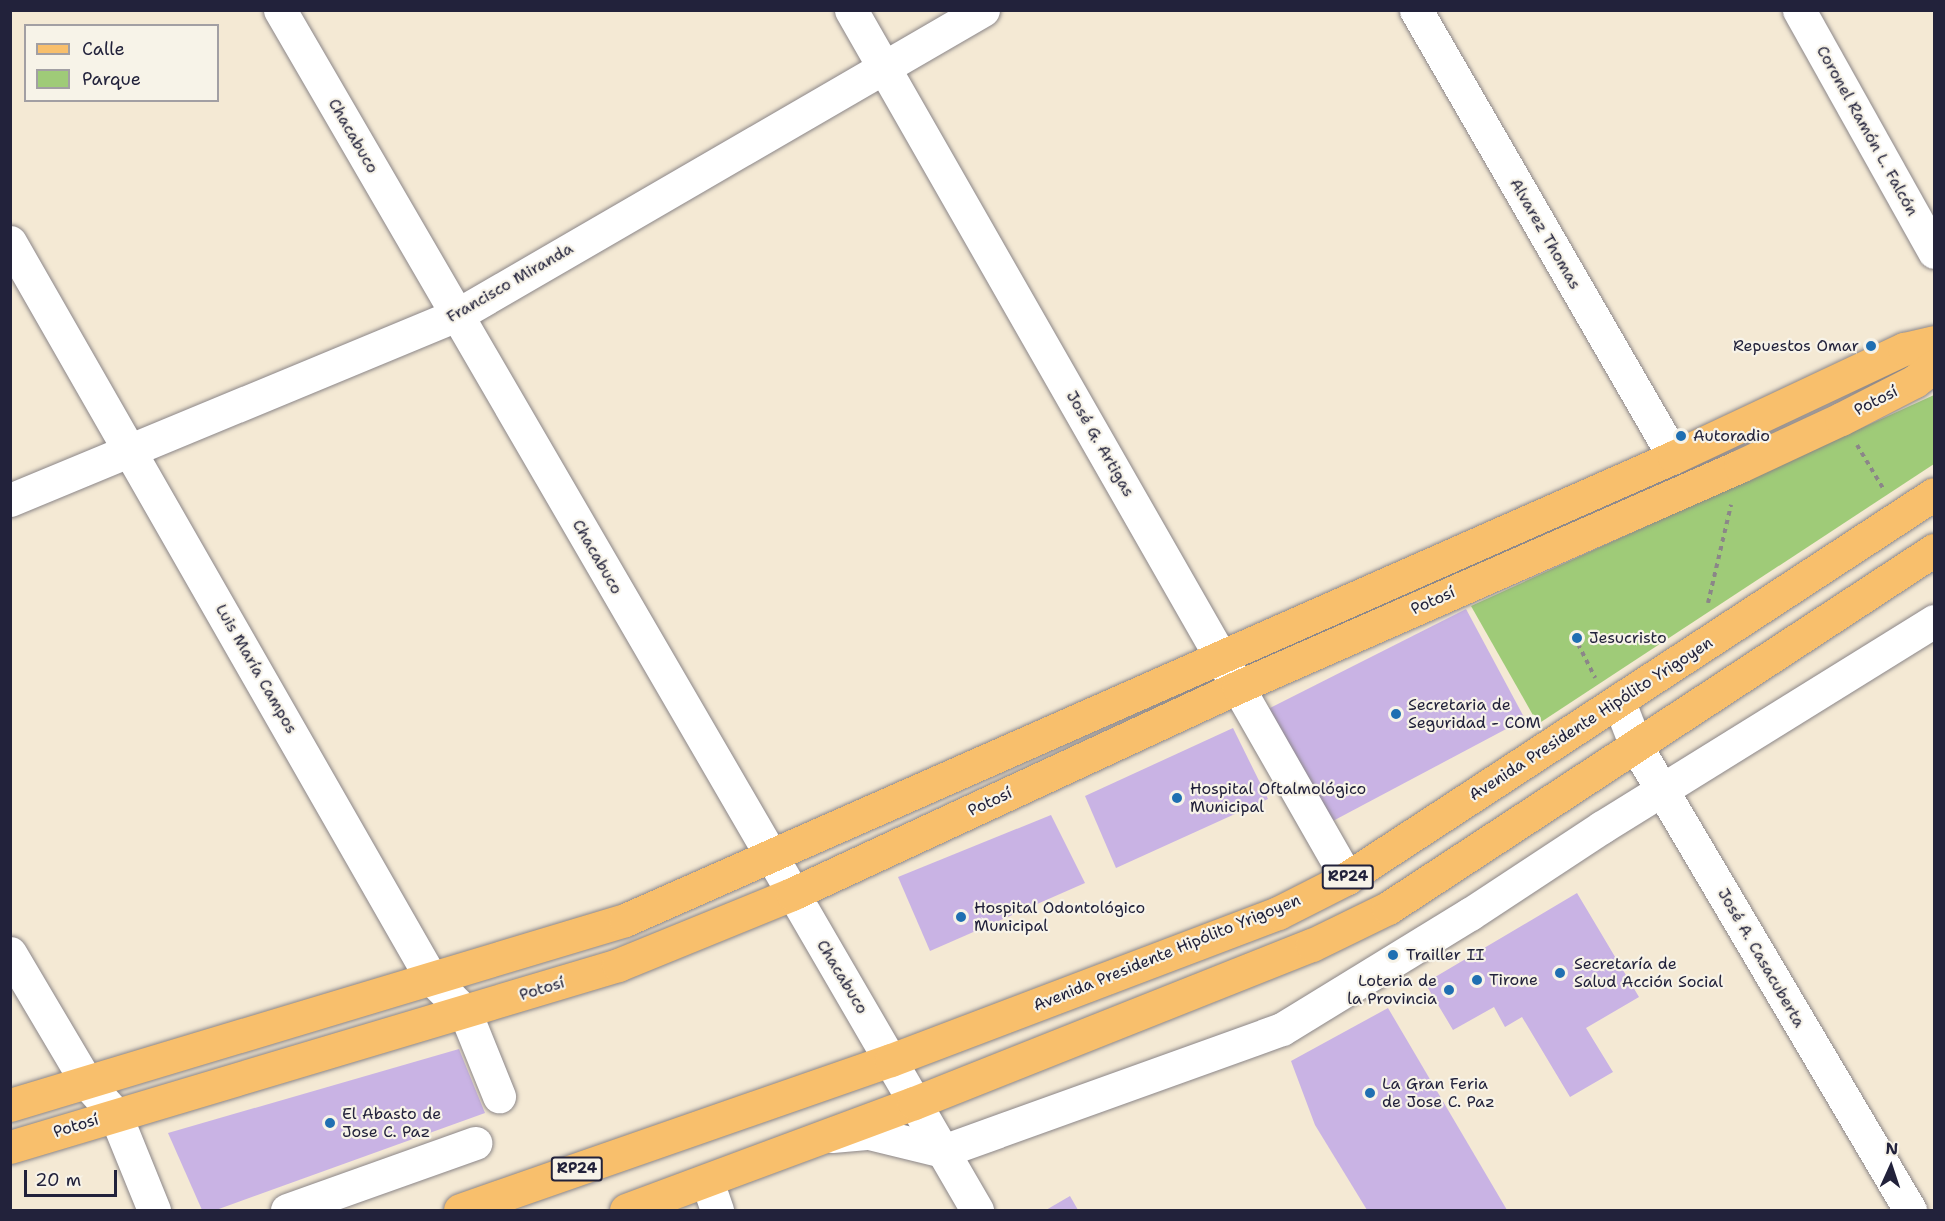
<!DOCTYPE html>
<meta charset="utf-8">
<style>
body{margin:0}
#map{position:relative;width:1945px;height:1221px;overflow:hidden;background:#f4e9d4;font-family:"Shantell Sans",sans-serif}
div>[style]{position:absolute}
.green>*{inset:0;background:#9fcb78}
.building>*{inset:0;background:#c9b3e4}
.path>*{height:4px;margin-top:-2px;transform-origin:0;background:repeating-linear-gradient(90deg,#8b8688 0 4.5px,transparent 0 9px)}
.roads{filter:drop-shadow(0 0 2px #8b8688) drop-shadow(0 0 2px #8b8688)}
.minor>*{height:33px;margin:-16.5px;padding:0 16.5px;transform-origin:16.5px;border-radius:16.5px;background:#fff}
.major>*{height:33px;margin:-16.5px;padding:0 16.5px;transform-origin:16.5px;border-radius:16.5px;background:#f8bf6c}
.dots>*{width:16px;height:16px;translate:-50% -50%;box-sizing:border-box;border:3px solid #f7f3e8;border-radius:50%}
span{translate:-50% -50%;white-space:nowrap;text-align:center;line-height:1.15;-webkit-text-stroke:4.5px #f7f3e8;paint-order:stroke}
.shield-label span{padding:2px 4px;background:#f7f3e8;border:2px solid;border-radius:4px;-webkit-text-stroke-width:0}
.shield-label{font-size:15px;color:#22223b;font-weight:700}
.street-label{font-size:16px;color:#22223b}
.poi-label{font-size:16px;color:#22223b}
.right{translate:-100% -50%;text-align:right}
.left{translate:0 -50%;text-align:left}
.frame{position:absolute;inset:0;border:12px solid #22223b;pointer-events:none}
.legend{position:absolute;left:24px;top:24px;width:195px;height:78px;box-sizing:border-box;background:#f7f3e8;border:2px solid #a29fa3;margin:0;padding:8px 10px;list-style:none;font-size:18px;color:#22223b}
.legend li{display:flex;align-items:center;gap:12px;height:30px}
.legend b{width:30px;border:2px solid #a29fa3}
.north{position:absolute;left:1861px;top:1137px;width:60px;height:60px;-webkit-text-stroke:4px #f7f3e8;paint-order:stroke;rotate:3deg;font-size:16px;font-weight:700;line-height:24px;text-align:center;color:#22223b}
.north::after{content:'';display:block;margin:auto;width:21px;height:27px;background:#22223b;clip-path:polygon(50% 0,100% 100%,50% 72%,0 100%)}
.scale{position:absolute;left:24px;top:1170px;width:93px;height:27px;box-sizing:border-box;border:3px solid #22223b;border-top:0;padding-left:8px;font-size:18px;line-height:21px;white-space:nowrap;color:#22223b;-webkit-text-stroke:4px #f7f3e8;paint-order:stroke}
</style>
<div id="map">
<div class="green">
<div style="clip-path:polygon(1934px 395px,1934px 464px,1538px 724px,1471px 606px)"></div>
</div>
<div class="building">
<div style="clip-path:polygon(1466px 609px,1525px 719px,1331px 822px,1268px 709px)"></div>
<div style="clip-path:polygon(1233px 728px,1268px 799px,1116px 868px,1085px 796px)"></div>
<div style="clip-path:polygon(1051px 815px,1085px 883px,930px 951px,898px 877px)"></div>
<div style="clip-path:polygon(1577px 893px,1639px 997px,1586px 1028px,1613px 1072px,1570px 1097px,1522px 1017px,1505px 1027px,1494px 1007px,1453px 1030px,1425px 983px)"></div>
<div style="clip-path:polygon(1388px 1008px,1507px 1210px,1367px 1210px,1315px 1125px,1291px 1061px)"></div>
<div style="clip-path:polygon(459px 1049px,485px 1113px,216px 1210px,202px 1210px,168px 1133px)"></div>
<div style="clip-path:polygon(1070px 1196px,1078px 1210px,1046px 1210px)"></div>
</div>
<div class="path">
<div style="left:1857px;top:445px;width:52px;rotate:59deg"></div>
<div style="left:1708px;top:603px;width:101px;rotate:-76.8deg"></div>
<div style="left:1578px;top:644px;width:38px;rotate:63deg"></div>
</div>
<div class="roads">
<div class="minor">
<div style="left:280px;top:10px;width:1388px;rotate:59.85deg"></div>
<div style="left:851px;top:10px;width:1000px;rotate:60.26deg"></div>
<div style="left:1416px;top:10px;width:516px;rotate:60.01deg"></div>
<div style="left:1799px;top:10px;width:277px;rotate:60.8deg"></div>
<div style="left:10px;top:242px;width:848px;rotate:60.23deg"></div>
<div style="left:431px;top:978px;width:48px;rotate:45deg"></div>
<div style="left:465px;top:1012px;width:91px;rotate:68deg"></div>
<div style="left:10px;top:500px;width:484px;rotate:-22.5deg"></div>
<div style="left:457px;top:315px;width:608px;rotate:-30.11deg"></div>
<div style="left:1619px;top:702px;width:47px;rotate:68.9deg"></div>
<div style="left:1636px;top:746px;width:539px;rotate:59.44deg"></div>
<div style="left:10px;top:953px;width:151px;rotate:59.4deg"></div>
<div style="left:87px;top:1083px;width:42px;rotate:47.9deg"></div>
<div style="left:115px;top:1114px;width:104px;rotate:67.9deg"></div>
<div style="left:832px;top:1136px;width:37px;rotate:-5deg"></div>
<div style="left:869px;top:1133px;width:76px;rotate:13.7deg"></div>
<div style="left:943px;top:1151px;width:360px;rotate:-19.8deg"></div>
<div style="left:1282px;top:1029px;width:220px;rotate:-31.5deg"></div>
<div style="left:1470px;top:914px;width:158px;rotate:-33.4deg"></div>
<div style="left:1602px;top:827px;width:391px;rotate:-31.8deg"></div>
<div style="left:707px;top:1181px;width:31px;rotate:71deg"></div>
<div style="left:287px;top:1210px;width:200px;rotate:-19.6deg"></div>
</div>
<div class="major">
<div style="left:10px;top:1105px;width:642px;rotate:-16.74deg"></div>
<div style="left:625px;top:920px;width:1147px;rotate:-23.82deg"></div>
<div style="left:1674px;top:457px;width:254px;rotate:-25.2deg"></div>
<div style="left:1904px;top:349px;width:31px;rotate:-13deg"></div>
<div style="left:10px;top:1147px;width:635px;rotate:-16.66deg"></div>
<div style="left:618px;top:965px;width:188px;rotate:-22.2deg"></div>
<div style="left:792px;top:894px;width:492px;rotate:-24.9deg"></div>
<div style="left:1238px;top:687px;width:548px;rotate:-23.76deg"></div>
<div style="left:1740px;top:466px;width:111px;rotate:-25deg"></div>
<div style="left:1841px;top:419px;width:83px;rotate:-27.2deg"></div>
<div style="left:1915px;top:381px;width:24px;rotate:-38deg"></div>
<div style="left:460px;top:1210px;width:456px;rotate:-19.2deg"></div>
<div style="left:891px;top:1060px;width:414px;rotate:-20.8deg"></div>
<div style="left:1278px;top:913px;width:77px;rotate:-26.9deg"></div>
<div style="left:1347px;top:878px;width:701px;rotate:-33.19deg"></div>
<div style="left:626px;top:1210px;width:307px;rotate:-20.4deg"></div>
<div style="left:914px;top:1103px;width:428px;rotate:-21.7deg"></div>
<div style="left:1312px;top:945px;width:85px;rotate:-26deg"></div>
<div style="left:1388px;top:908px;width:653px;rotate:-33.25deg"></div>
</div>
</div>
<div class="dots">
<div style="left:1871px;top:346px;background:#1f6fb2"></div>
<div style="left:1681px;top:436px;background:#1f6fb2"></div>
<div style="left:1577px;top:638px;background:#1f6fb2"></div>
<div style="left:1396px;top:714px;background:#1f6fb2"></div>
<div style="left:1177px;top:798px;background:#1f6fb2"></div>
<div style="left:961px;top:917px;background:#1f6fb2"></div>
<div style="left:1393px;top:955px;background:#1f6fb2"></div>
<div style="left:1560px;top:973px;background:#1f6fb2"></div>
<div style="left:1477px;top:980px;background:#1f6fb2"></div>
<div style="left:1449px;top:990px;background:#1f6fb2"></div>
<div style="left:1370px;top:1093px;background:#1f6fb2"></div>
<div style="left:330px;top:1123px;background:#1f6fb2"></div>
</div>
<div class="shield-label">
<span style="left:1348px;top:877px">RP24</span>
<span style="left:577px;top:1169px">RP24</span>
</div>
<div class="street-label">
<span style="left:1867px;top:131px;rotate:61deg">Coronel Ramón L. Falcón</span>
<span style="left:353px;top:136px;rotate:60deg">Chacabuco</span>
<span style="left:1545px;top:234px;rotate:60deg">Alvarez Thomas</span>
<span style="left:510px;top:283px;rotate:-30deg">Francisco Miranda</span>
<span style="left:1876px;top:401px;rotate:-27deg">Potosí</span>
<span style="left:1100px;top:444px;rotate:60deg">José G. Artigas</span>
<span style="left:597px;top:557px;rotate:60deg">Chacabuco</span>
<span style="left:1433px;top:601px;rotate:-24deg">Potosí</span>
<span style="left:256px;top:669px;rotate:60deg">Luis María Campos</span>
<span style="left:1591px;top:719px;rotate:-33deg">Avenida Presidente Hipólito Yrigoyen</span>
<span style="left:990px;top:802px;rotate:-25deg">Potosí</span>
<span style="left:1167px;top:953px;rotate:-22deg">Avenida Presidente Hipólito Yrigoyen</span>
<span style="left:1761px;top:958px;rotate:60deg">José A. Casacuberta</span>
<span style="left:842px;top:977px;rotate:59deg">Chacabuco</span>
<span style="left:542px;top:989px;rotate:-17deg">Potosí</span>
<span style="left:76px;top:1126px;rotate:-17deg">Potosí</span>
</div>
<div class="poi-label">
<span class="right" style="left:1859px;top:346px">Repuestos Omar</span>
<span class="left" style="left:1693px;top:436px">Autoradio</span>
<span class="left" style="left:1589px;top:638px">Jesucristo</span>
<span class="left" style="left:1408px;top:714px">Secretaria de<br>Seguridad - COM</span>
<span class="left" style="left:1190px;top:798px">Hospital Oftalmológico<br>Municipal</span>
<span class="left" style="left:974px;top:917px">Hospital Odontológico<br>Municipal</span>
<span class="left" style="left:1406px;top:955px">Trailler II</span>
<span class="left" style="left:1574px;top:973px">Secretaría de<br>Salud Acción Social</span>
<span class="left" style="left:1489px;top:980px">Tirone</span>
<span class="right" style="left:1437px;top:990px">Loteria de<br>la Provincia</span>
<span class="left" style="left:1382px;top:1093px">La Gran Feria<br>de Jose C. Paz</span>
<span class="left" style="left:342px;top:1123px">El Abasto de<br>Jose C. Paz</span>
</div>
<div class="frame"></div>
<ul class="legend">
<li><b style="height:8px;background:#f8bf6c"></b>Calle</li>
<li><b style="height:16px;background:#9fcb78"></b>Parque</li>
</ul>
<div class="north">N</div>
<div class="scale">20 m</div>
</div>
